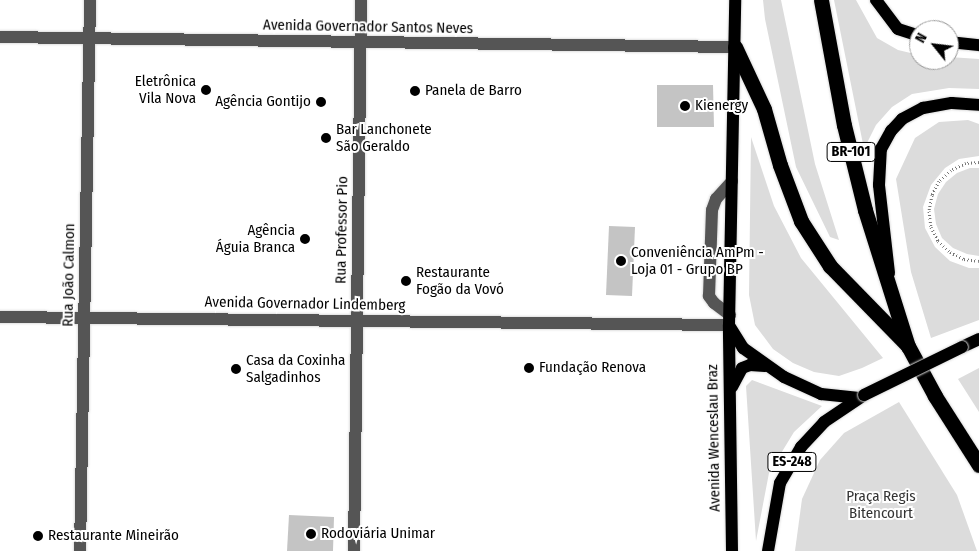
<!DOCTYPE html>
<meta charset="utf-8">
<style>
body{margin:0}
#map{position:relative;width:979px;height:551px;overflow:hidden;background:#fff;font-family:"Fira Sans Condensed",sans-serif}
div>[style]{position:absolute}
.green>*{inset:0;background:#dcdcdc}
.building>*{inset:0;background:#c4c4c4}
.path>*{height:3px;margin-top:-1.5px;transform-origin:0;background:repeating-linear-gradient(90deg,#777 0 1px,transparent 0 3.5px)}
.roads{filter:drop-shadow(0 0 1px #dbdbdb) drop-shadow(0 0 1px #dbdbdb)}
.minor>*{height:12px;margin:-6px;padding:0 6px;transform-origin:6px;border-radius:6px;background:#555}
.major>*{height:12px;margin:-6px;padding:0 6px;transform-origin:6px;border-radius:6px;background:#000}
.highway>*{height:15px;margin:-7.5px;padding:0 7.5px;transform-origin:7.5px;border-radius:7.5px;background:#000}
.bridges{filter:drop-shadow(0 0 1px #dbdbdb) drop-shadow(0 0 1px #dbdbdb)}
.major-bridge>*{height:12px;margin:-6px;padding:0 6px;transform-origin:6px;border-radius:6px;background:#000}
.dots>*{width:14px;height:14px;translate:-50% -50%;box-sizing:border-box;border:2px solid #fff;border-radius:50%}
span{translate:-50% -50%;white-space:nowrap;text-align:center;line-height:1.15;-webkit-text-stroke:4px #fff;paint-order:stroke}
.shield-label span{padding:1px 4px;background:#fff;border:1px solid;border-radius:4px;-webkit-text-stroke-width:0}
.shield-label{font-size:14px;color:#000;font-weight:700}
.street-label{font-size:15px;color:#000}
.poi-label{font-size:15px;color:#000}
.right{translate:-100% -50%;text-align:right}
.left{translate:0 -50%;text-align:left}
.park-label{font-size:15px;color:#333}
.north{position:absolute;left:909px;top:20px;width:50px;height:50px;box-sizing:border-box;background:#fff;border:1px solid #999;border-radius:50%;rotate:299deg;font-size:14px;font-weight:700;line-height:20px;text-align:center;color:#000}
.north::after{content:'';display:block;margin:auto;width:18px;height:22px;background:#000;clip-path:polygon(50% 0,100% 100%,50% 72%,0 100%)}
</style>
<div id="map">
<div class="green">
<div style="clip-path:polygon(763px 0,781px 0,815px 164px,839px 240px,830px 237px,796px 167px,765px 19px)"></div>
<div style="clip-path:polygon(834px 0,856px 0,877px 38px,898px 50px,919px 55px,919px 60px,949px 60px,949px 57px,979px 59px,979px 89px,949px 88px,912px 94px,892px 107px,876px 125px,864px 149px)"></div>
<div style="clip-path:polygon(968px 120px,979px 124px,979px 156px,959px 159px,945px 168px,931px 185px,923px 207px,925px 228px,935px 247px,950px 261px,969px 268px,979px 268px,979px 320px,931px 338px,911px 272px,896px 179px,915px 138px,939px 122px)"></div>
<div style="clip-path:polygon(751px 137px,774px 206px,801px 258px,883px 358px,862px 368px,839px 376px,814px 372px,793px 363px,773px 349px,755px 325px,749px 295px)"></div>
<div style="clip-path:polygon(970px 168px,979px 168px,979px 256px,967px 254px,953px 248px,942px 238px,936px 224px,934px 209px,938px 194px,946px 182px,957px 173px)"></div>
<div style="clip-path:polygon(979px 368px,979px 412px,958px 379px)"></div>
<div style="clip-path:polygon(752px 380px,822px 406px,794px 432px,769px 473px,756px 541px,746px 386px)"></div>
<div style="clip-path:polygon(899px 402px,957px 495px,977px 551px,795px 551px,802px 499px,820px 460px,844px 433px)"></div>
</div>
<div class="building">
<div style="clip-path:polygon(657px 85px,713px 85px,714px 127px,657px 127px)"></div>
<div style="clip-path:polygon(609px 226px,635px 227px,632px 296px,606px 295px)"></div>
<div style="clip-path:polygon(289px 515px,334px 517px,333px 551px,287px 551px)"></div>
</div>
<div class="path">
<div style="left:979px;top:162px;width:13px;rotate:176deg"></div>
<div style="left:966px;top:163px;width:17px;rotate:155deg"></div>
<div style="left:951px;top:170px;width:16px;rotate:137deg"></div>
<div style="left:939px;top:181px;width:16px;rotate:117deg"></div>
<div style="left:932px;top:195px;width:16px;rotate:101deg"></div>
<div style="left:929px;top:211px;width:16px;rotate:83deg"></div>
<div style="left:931px;top:227px;width:16px;rotate:63deg"></div>
<div style="left:938px;top:241px;width:16px;rotate:43deg"></div>
<div style="left:950px;top:252px;width:16px;rotate:27deg"></div>
<div style="left:964px;top:259px;width:15px;rotate:8deg"></div>
</div>
<div class="roads">
<div class="minor">
<div style="left:0;top:37px;width:735px;rotate:0.78deg"></div>
<div style="left:730px;top:315px;width:20px;rotate:-143deg"></div>
<div style="left:714px;top:303px;width:9px;rotate:-126deg"></div>
<div style="left:709px;top:296px;width:86px;rotate:-88deg"></div>
<div style="left:712px;top:210px;width:12px;rotate:-70deg"></div>
<div style="left:716px;top:199px;width:24px;rotate:-48deg"></div>
<div style="left:0;top:317px;width:729px;rotate:0.63deg"></div>
<div style="left:80px;top:551px;width:551px;rotate:-88.96deg"></div>
<div style="left:354px;top:551px;width:551px;rotate:-89.27deg"></div>
</div>
<div class="major">
<div style="left:876px;top:0;width:36px;rotate:53deg"></div>
<div style="left:898px;top:29px;width:22px;rotate:18deg"></div>
<div style="left:949px;top:42px;width:30px;rotate:6deg"></div>
<div style="left:889px;top:273px;width:89px;rotate:-96.5deg"></div>
<div style="left:879px;top:185px;width:36px;rotate:-87deg"></div>
<div style="left:881px;top:149px;width:21px;rotate:-61deg"></div>
<div style="left:891px;top:131px;width:16px;rotate:-47deg"></div>
<div style="left:902px;top:119px;width:24px;rotate:-28deg"></div>
<div style="left:923px;top:108px;width:29px;rotate:-10deg"></div>
<div style="left:952px;top:103px;width:27px;rotate:4deg"></div>
<div style="left:730px;top:327px;width:25px;rotate:58deg"></div>
<div style="left:743px;top:348px;width:50px;rotate:35.3deg"></div>
<div style="left:784px;top:377px;width:41px;rotate:24.7deg"></div>
<div style="left:821px;top:394px;width:36px;rotate:6deg"></div>
<div style="left:962px;top:347px;width:19px;rotate:-25deg"></div>
<div style="left:732px;top:387px;width:21px;rotate:-62deg"></div>
<div style="left:742px;top:368px;width:9px;rotate:-21deg"></div>
<div style="left:750px;top:365px;width:15px;rotate:4deg"></div>
<div style="left:732px;top:551px;width:226px;rotate:-90.8deg"></div>
<div style="left:729px;top:325px;width:325px;rotate:-88.9deg"></div>
<div style="left:768px;top:551px;width:69px;rotate:-80deg"></div>
<div style="left:780px;top:483px;width:42px;rotate:-59.7deg"></div>
<div style="left:801px;top:447px;width:34px;rotate:-47deg"></div>
<div style="left:824px;top:422px;width:48px;rotate:-34deg"></div>
</div>
<div class="highway">
<div style="left:821px;top:0;width:127px;rotate:79.6deg"></div>
<div style="left:844px;top:125px;width:88px;rotate:76.1deg"></div>
<div style="left:865px;top:210px;width:143px;rotate:72.5deg"></div>
<div style="left:908px;top:346px;width:57px;rotate:61.6deg"></div>
<div style="left:935px;top:396px;width:82px;rotate:57.5deg"></div>
<div style="left:735px;top:47px;width:68px;rotate:64.9deg"></div>
<div style="left:764px;top:109px;width:58px;rotate:74.1deg"></div>
<div style="left:780px;top:165px;width:60px;rotate:69.4deg"></div>
<div style="left:801px;top:221px;width:54px;rotate:57.2deg"></div>
<div style="left:830px;top:266px;width:109px;rotate:45.7deg"></div>
</div>
</div>
<div class="bridges">
<div class="major-bridge">
<div style="left:864px;top:395px;width:109px;rotate:-26.1deg"></div>
</div>
</div>
<div class="dots">
<div style="left:206px;top:90px;background:#000"></div>
<div style="left:415px;top:91px;background:#000"></div>
<div style="left:321px;top:102px;background:#000"></div>
<div style="left:685px;top:106px;background:#000"></div>
<div style="left:326px;top:138px;background:#000"></div>
<div style="left:305px;top:239px;background:#000"></div>
<div style="left:621px;top:261px;background:#000"></div>
<div style="left:406px;top:281px;background:#000"></div>
<div style="left:529px;top:368px;background:#000"></div>
<div style="left:236px;top:369px;background:#000"></div>
<div style="left:311px;top:534px;background:#000"></div>
<div style="left:38px;top:536px;background:#000"></div>
</div>
<div class="shield-label">
<span style="left:851px;top:152px">BR-101</span>
<span style="left:792px;top:462px">ES-248</span>
</div>
<div class="street-label">
<span style="left:368px;top:27px;rotate:1deg">Avenida Governador Santos Neves</span>
<span style="left:342px;top:230px;rotate:-89deg">Rua Professor Pio</span>
<span style="left:69px;top:275px;rotate:-89deg">Rua João Calmon</span>
<span style="left:305px;top:304px;rotate:1deg">Avenida Governador Lindemberg</span>
<span style="left:714px;top:438px;rotate:-91deg">Avenida Wenceslau Braz</span>
</div>
<div class="poi-label">
<span class="right" style="left:196px;top:90px">Eletrônica<br>Vila Nova</span>
<span class="left" style="left:425px;top:91px">Panela de Barro</span>
<span class="right" style="left:311px;top:102px">Agência Gontijo</span>
<span class="left" style="left:695px;top:106px">Kienergy</span>
<span class="left" style="left:336px;top:138px">Bar Lanchonete<br>São Geraldo</span>
<span class="right" style="left:295px;top:239px">Agência<br>Águia Branca</span>
<span class="left" style="left:631px;top:261px">Conveniência AmPm -<br>Loja 01 - Grupo BP</span>
<span class="left" style="left:416px;top:281px">Restaurante<br>Fogão da Vovó</span>
<span class="left" style="left:246px;top:369px">Casa da Coxinha<br>Salgadinhos</span>
<span class="left" style="left:539px;top:368px">Fundação Renova</span>
<span class="left" style="left:321px;top:534px">Rodoviária Unimar</span>
<span class="left" style="left:48px;top:536px">Restaurante Mineirão</span>
</div>
<div class="park-label">
<span style="left:881px;top:505px">Praça Regis<br>Bitencourt</span>
</div>
<div class="north">N</div>
</div>
